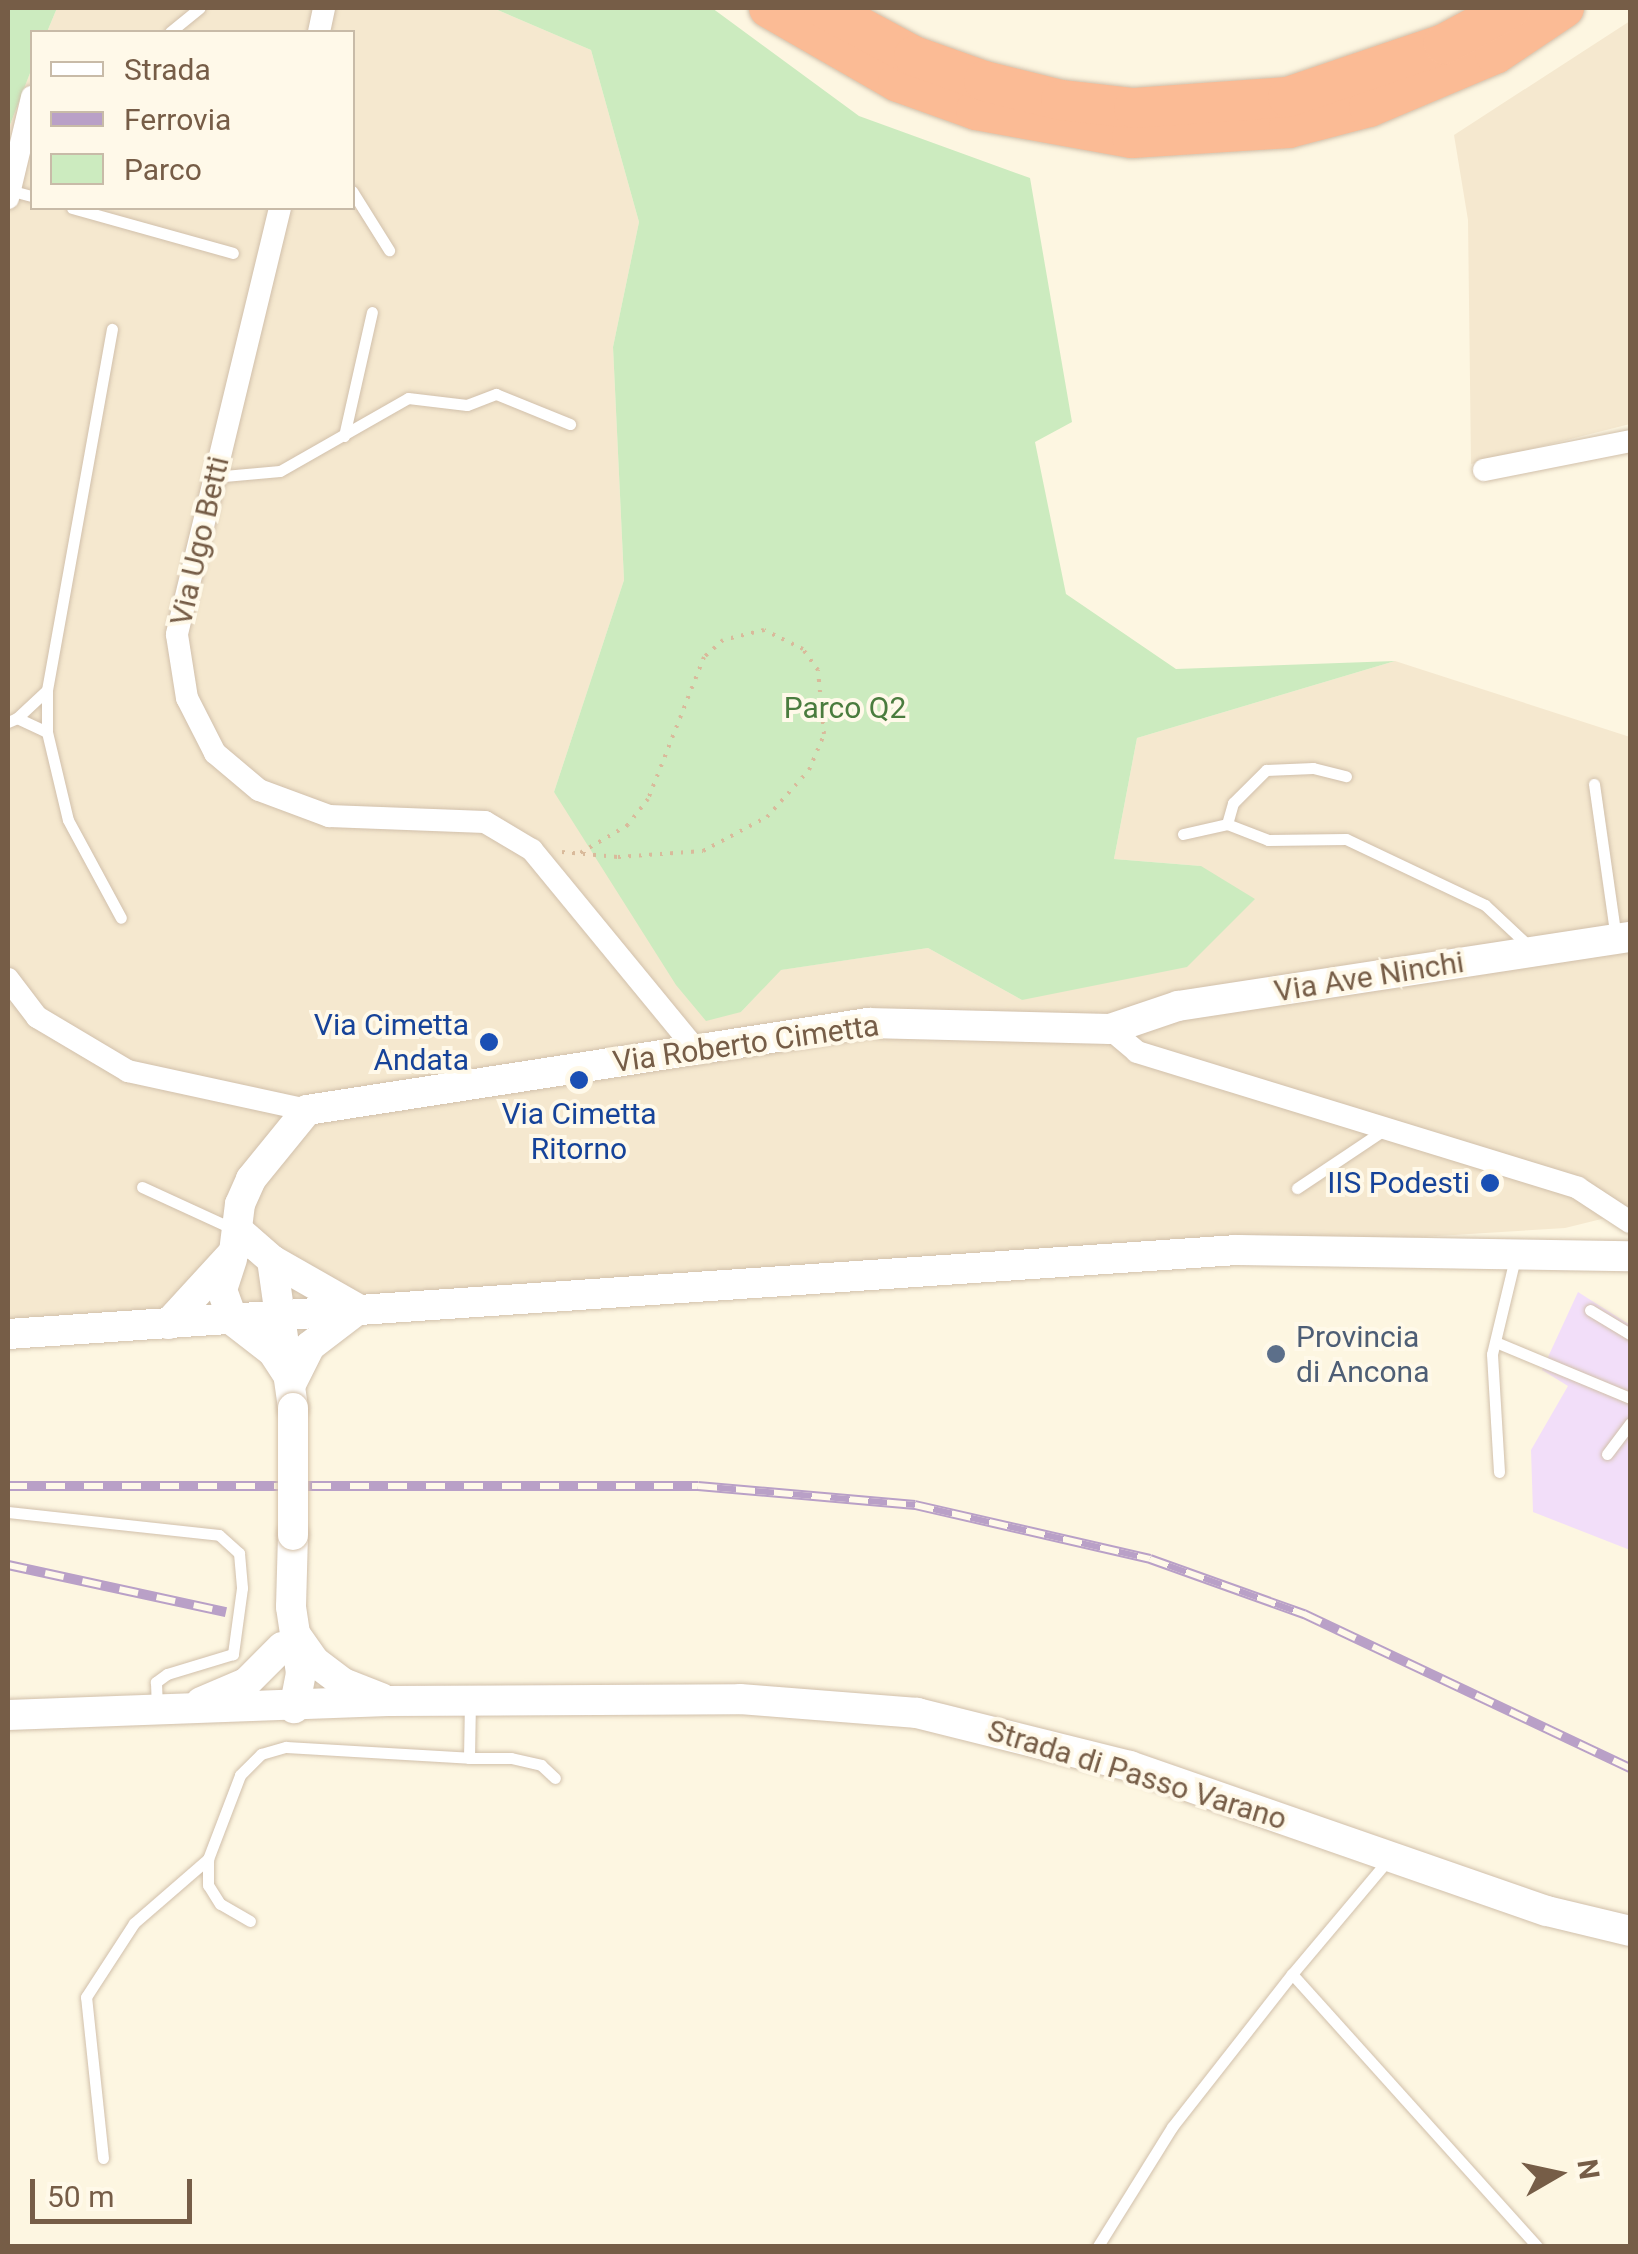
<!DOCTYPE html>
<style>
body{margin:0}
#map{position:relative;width:1638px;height:2254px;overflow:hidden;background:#fdf6e1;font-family:Roboto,sans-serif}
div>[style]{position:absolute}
.residential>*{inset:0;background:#f5e8cf}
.education>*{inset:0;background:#f2def9}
.green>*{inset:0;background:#ccebbf}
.path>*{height:4px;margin-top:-2px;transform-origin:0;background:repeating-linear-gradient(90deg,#d9ba9b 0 2.5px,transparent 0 10.5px)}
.roads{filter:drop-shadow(0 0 2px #d1c0ab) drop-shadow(0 0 2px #d1c0ab)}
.lane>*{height:11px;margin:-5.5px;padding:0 5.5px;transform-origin:5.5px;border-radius:5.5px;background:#fff}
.street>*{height:22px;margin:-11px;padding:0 11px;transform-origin:11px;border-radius:11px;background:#fff}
.secondary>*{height:30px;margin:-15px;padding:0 15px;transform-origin:15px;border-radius:15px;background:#fff}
.highway>*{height:40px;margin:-20px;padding:0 20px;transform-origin:20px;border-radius:20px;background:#fbbb95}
.rail>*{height:10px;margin-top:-5px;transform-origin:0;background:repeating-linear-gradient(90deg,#fff9e9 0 19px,#b9a0c7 0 38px);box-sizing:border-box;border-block:2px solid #b9a0c7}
.bridges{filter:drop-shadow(0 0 2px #d4c0a7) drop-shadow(0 0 2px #d4c0a7)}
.secondary-bridge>*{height:30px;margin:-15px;padding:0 15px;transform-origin:15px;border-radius:15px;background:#fff}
.dots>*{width:28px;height:28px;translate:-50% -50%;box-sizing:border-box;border:5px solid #fff9e9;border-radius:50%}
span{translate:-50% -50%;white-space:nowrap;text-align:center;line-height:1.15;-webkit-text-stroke:8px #fff9e9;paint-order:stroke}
.street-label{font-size:30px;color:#765d47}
.park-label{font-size:30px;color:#4a7c3e}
.transit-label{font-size:30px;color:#164399}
.right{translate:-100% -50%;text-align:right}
.service-label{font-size:30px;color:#4e5e75}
.left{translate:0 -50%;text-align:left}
.frame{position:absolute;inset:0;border:10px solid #765d47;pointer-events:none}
.legend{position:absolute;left:30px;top:30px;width:325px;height:180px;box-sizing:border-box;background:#fff9e9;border:2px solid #c8bba8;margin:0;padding:12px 18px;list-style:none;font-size:30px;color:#765d47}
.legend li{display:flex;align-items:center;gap:20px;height:50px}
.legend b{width:50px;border:2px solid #c8bba8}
.north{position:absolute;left:1508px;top:2124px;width:100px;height:100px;-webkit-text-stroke:8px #fff9e9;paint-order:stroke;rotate:81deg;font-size:28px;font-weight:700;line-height:40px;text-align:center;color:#765d47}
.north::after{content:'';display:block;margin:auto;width:35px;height:45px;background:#765d47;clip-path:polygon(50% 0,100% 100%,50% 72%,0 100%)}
.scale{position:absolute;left:30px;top:2179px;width:162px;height:45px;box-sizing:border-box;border:5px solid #765d47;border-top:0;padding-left:12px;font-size:30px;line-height:35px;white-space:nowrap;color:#765d47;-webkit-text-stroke:8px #fff9e9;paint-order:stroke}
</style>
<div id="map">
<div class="residential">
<div style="clip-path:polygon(57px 8px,493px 8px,591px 50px,639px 222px,613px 347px,624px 580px,554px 792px,741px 1012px,780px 970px,928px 948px,1022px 1000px,1201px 866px,1114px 859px,1137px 738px,1395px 661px,1630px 737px,1630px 1212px,1565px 1228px,8px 1324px,8px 130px,32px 68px,32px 208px,352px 208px,352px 32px,47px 32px)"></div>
<div style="clip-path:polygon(1630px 21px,1630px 424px,1471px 464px,1468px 220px,1454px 135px)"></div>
</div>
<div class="education">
<div style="clip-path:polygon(1578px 1292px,1630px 1325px,1630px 1550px,1533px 1512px,1531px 1450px,1568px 1386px,1542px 1370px)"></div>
</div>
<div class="green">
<div style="clip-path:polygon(8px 8px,57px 8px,47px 32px,32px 32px,32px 68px,8px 130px)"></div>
<div style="clip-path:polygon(493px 8px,712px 8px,859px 116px,1030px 178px,1072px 422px,1035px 442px,1066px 594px,1176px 669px,1395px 661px,1137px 738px,1114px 859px,1201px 866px,1255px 899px,1187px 967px,1022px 1000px,928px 948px,781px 970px,741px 1012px,706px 1021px,676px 985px,554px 792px,624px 580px,613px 347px,639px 222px,591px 50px)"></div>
</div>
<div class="path">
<div style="left:562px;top:852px;width:56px;rotate:5.1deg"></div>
<div style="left:618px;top:857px;width:85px;rotate:-4deg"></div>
<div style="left:703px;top:851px;width:72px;rotate:-28deg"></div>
<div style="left:767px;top:817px;width:63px;rotate:-48.2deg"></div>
<div style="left:809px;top:770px;width:39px;rotate:-67deg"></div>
<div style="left:824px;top:734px;width:64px;rotate:-95.4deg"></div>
<div style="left:818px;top:670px;width:26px;rotate:-126deg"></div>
<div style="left:803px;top:649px;width:43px;rotate:-154deg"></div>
<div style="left:764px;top:630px;width:42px;rotate:166.3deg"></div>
<div style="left:723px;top:640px;width:25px;rotate:138deg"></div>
<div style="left:704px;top:657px;width:153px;rotate:111.5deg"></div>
<div style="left:648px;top:799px;width:33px;rotate:128deg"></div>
<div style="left:628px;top:825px;width:56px;rotate:149.7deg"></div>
</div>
<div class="roads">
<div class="lane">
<div style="left:170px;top:32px;width:38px;rotate:-39deg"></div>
<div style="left:9px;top:190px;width:24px;rotate:15deg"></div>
<div style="left:352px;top:191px;width:70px;rotate:57.9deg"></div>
<div style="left:72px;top:208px;width:167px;rotate:15.6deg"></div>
<div style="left:344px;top:436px;width:127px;rotate:-77.3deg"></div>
<div style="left:213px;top:477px;width:67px;rotate:-5.1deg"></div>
<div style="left:280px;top:471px;width:147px;rotate:-29.7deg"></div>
<div style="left:408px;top:398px;width:59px;rotate:6.8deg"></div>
<div style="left:467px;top:405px;width:31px;rotate:-21deg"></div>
<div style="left:496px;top:394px;width:80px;rotate:22.1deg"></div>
<div style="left:47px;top:690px;width:42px;rotate:90deg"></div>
<div style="left:17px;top:718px;width:41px;rotate:-43deg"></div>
<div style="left:47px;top:690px;width:367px;rotate:-79.8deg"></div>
<div style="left:8px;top:722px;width:10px;rotate:-24deg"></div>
<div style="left:17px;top:718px;width:33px;rotate:25deg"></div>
<div style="left:47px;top:732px;width:90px;rotate:76.6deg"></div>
<div style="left:68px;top:820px;width:111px;rotate:61.6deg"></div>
<div style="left:1594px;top:784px;width:156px;rotate:81.9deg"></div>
<div style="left:1227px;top:824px;width:22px;rotate:-74deg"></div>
<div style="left:1233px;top:803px;width:47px;rotate:-45deg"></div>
<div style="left:1266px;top:770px;width:47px;rotate:-2.4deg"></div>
<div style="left:1313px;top:768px;width:34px;rotate:14deg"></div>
<div style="left:1183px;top:834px;width:45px;rotate:-12.8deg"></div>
<div style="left:1227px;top:824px;width:44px;rotate:21.3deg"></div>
<div style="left:1268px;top:840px;width:78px;rotate:-0.7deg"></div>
<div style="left:1346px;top:839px;width:154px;rotate:25.4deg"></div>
<div style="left:1485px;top:905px;width:64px;rotate:43.1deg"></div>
<div style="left:142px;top:1187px;width:103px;rotate:24.6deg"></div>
<div style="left:1297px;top:1188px;width:105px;rotate:-33.7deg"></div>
<div style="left:1590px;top:1310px;width:47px;rotate:31deg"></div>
<div style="left:1498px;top:1343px;width:143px;rotate:22.6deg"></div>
<div style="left:1607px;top:1454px;width:39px;rotate:-53deg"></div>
<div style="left:1499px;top:1472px;width:118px;rotate:-93.4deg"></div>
<div style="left:1492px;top:1354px;width:99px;rotate:-76.5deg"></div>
<div style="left:8px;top:1512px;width:212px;rotate:6.2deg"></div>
<div style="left:219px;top:1535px;width:27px;rotate:42deg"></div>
<div style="left:239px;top:1553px;width:35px;rotate:85deg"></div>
<div style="left:242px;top:1588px;width:67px;rotate:97.8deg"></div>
<div style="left:233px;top:1654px;width:69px;rotate:163.1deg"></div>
<div style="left:167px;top:1674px;width:14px;rotate:144deg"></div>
<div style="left:156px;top:1682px;width:26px;rotate:88deg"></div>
<div style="left:469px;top:1758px;width:42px"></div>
<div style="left:511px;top:1758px;width:31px;rotate:13deg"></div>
<div style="left:541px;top:1765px;width:19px;rotate:43deg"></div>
<div style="left:1388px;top:1860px;width:149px;rotate:130.1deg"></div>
<div style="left:1292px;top:1974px;width:366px;rotate:48deg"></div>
<div style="left:250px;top:1921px;width:34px;rotate:-150deg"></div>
<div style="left:220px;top:1904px;width:22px;rotate:-122deg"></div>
<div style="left:208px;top:1885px;width:26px;rotate:-90deg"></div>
<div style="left:208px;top:1859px;width:90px;rotate:-69.1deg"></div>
<div style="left:240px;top:1775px;width:30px;rotate:-45deg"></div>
<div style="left:261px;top:1754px;width:26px;rotate:-16deg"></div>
<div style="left:286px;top:1747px;width:183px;rotate:3.4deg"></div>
<div style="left:469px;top:1758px;width:55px;rotate:-89deg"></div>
<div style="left:103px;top:2158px;width:162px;rotate:-96deg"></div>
<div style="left:86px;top:1997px;width:88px;rotate:-57deg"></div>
<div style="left:134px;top:1923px;width:98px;rotate:-40.9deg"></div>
<div style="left:1098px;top:2246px;width:140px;rotate:-58.1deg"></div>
<div style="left:1172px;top:2127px;width:194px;rotate:-51.9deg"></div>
</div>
<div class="street">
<div style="left:319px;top:32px;width:25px;rotate:-78deg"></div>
<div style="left:8px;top:198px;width:104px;rotate:-76.6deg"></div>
<div style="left:280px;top:208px;width:439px;rotate:103.6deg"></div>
<div style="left:177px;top:635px;width:64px;rotate:81deg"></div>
<div style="left:187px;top:698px;width:62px;rotate:63deg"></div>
<div style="left:215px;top:753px;width:57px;rotate:40.1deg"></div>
<div style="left:259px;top:790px;width:75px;rotate:20.4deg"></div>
<div style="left:329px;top:816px;width:156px;rotate:2.2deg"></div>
<div style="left:485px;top:822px;width:55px;rotate:30.8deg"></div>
<div style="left:532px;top:850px;width:259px;rotate:50.6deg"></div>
<div style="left:1484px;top:470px;width:149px;rotate:-11.2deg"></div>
<div style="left:8px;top:979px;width:48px;rotate:52.7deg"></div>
<div style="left:37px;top:1017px;width:106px;rotate:30.7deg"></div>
<div style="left:128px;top:1071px;width:183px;rotate:12.3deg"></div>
<div style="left:1110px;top:1029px;width:35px;rotate:40deg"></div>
<div style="left:1137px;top:1052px;width:461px;rotate:17.1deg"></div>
<div style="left:1578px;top:1188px;width:62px;rotate:33.2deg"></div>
</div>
<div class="secondary">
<div style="left:240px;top:1232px;width:43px;rotate:41.2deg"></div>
<div style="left:272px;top:1260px;width:149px;rotate:81.9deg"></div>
<div style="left:232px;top:1259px;width:33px;rotate:108deg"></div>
<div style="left:222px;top:1290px;width:33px;rotate:70deg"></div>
<div style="left:233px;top:1321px;width:51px;rotate:37.8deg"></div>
<div style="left:273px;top:1352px;width:33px;rotate:57deg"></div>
<div style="left:272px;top:1260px;width:97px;rotate:29.7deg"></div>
<div style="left:168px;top:1324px;width:98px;rotate:-47.5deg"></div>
<div style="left:234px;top:1252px;width:48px;rotate:-82.9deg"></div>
<div style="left:240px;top:1204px;width:27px;rotate:-66deg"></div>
<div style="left:251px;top:1179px;width:89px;rotate:-50.9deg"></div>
<div style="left:307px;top:1110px;width:568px;rotate:-8.82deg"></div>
<div style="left:868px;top:1023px;width:242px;rotate:1.4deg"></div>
<div style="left:1110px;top:1029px;width:72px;rotate:-18.7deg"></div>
<div style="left:1178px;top:1006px;width:457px;rotate:-8.7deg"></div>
<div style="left:8px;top:1334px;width:1233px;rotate:-3.91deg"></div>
<div style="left:1238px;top:1250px;width:392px;rotate:0.9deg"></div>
<div style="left:292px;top:1382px;width:40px;rotate:-63.4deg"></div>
<div style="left:310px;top:1346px;width:58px;rotate:-37.3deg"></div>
<div style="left:293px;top:1535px;width:72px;rotate:91.6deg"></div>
<div style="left:291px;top:1607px;width:67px;rotate:81.4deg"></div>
<div style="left:301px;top:1673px;width:36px;rotate:101deg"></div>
<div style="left:296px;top:1635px;width:32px;rotate:55deg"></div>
<div style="left:314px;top:1661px;width:36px;rotate:37deg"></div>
<div style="left:343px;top:1683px;width:41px;rotate:21.5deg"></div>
<div style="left:201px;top:1702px;width:49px;rotate:-22.9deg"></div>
<div style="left:246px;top:1683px;width:51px;rotate:-45deg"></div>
<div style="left:8px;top:1715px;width:380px;rotate:-2.1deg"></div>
<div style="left:388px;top:1701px;width:352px;rotate:-0.3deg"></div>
<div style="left:740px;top:1699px;width:178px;rotate:4.5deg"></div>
<div style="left:917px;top:1713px;width:219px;rotate:14deg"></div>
<div style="left:1130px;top:1766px;width:441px;rotate:19.2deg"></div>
<div style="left:1547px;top:1911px;width:85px;rotate:13.5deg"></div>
</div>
<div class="highway">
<div style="left:769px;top:8px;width:149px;rotate:29.8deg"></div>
<div style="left:898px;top:82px;width:83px;rotate:19.7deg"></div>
<div style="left:976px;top:110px;width:158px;rotate:10.2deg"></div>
<div style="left:1132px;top:138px;width:157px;rotate:-3.6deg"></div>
<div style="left:1289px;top:128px;width:83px;rotate:-14.7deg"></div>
<div style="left:1369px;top:107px;width:137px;rotate:-22.8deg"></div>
<div style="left:1495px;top:54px;width:83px;rotate:-33.7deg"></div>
<div style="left:824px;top:8px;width:102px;rotate:28.1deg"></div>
<div style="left:914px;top:56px;width:74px;rotate:19.7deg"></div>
<div style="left:984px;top:81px;width:79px;rotate:13.9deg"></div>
<div style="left:1061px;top:100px;width:73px;rotate:6.3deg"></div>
<div style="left:1134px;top:108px;width:154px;rotate:-4.1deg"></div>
<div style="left:1288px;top:97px;width:165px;rotate:-18.8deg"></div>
<div style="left:1444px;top:44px;width:76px;rotate:-28.2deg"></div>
</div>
</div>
<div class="rail">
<div style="left:8px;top:1486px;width:690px"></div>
<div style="left:698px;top:1486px;width:218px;rotate:5deg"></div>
<div style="left:915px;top:1505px;width:241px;rotate:12.9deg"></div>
<div style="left:1150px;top:1559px;width:164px;rotate:19.7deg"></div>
<div style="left:1304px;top:1614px;width:361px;rotate:25.3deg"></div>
<div style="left:8px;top:1565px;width:223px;rotate:12.2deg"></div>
</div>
<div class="bridges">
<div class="secondary-bridge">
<div style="left:293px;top:1535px;width:127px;rotate:-90deg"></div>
</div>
</div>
<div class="dots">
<div style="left:489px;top:1042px;background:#1a4fb4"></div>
<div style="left:579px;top:1080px;background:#1a4fb4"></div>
<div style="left:1490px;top:1183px;background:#1a4fb4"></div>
<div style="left:1276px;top:1354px;background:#5c6f8a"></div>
</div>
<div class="street-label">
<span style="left:200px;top:541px;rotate:-77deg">Via Ugo Betti</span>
<span style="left:1369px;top:977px;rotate:-9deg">Via Ave Ninchi</span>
<span style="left:746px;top:1044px;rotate:-8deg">Via Roberto Cimetta</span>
<span style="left:1137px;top:1775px;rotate:17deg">Strada di Passo Varano</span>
</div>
<div class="park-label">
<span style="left:845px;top:708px">Parco Q2</span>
</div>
<div class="transit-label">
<span class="right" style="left:469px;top:1042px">Via Cimetta<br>Andata</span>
<span style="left:579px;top:1131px">Via Cimetta<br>Ritorno</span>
<span class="right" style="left:1470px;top:1183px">IIS Podesti</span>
</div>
<div class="service-label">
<span class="left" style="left:1296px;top:1354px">Provincia<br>di Ancona</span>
</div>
<div class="frame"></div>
<ul class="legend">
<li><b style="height:12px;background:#fff"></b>Strada</li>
<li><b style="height:12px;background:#b9a0c7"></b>Ferrovia</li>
<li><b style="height:28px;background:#ccebbf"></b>Parco</li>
</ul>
<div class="north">N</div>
<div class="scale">50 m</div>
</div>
